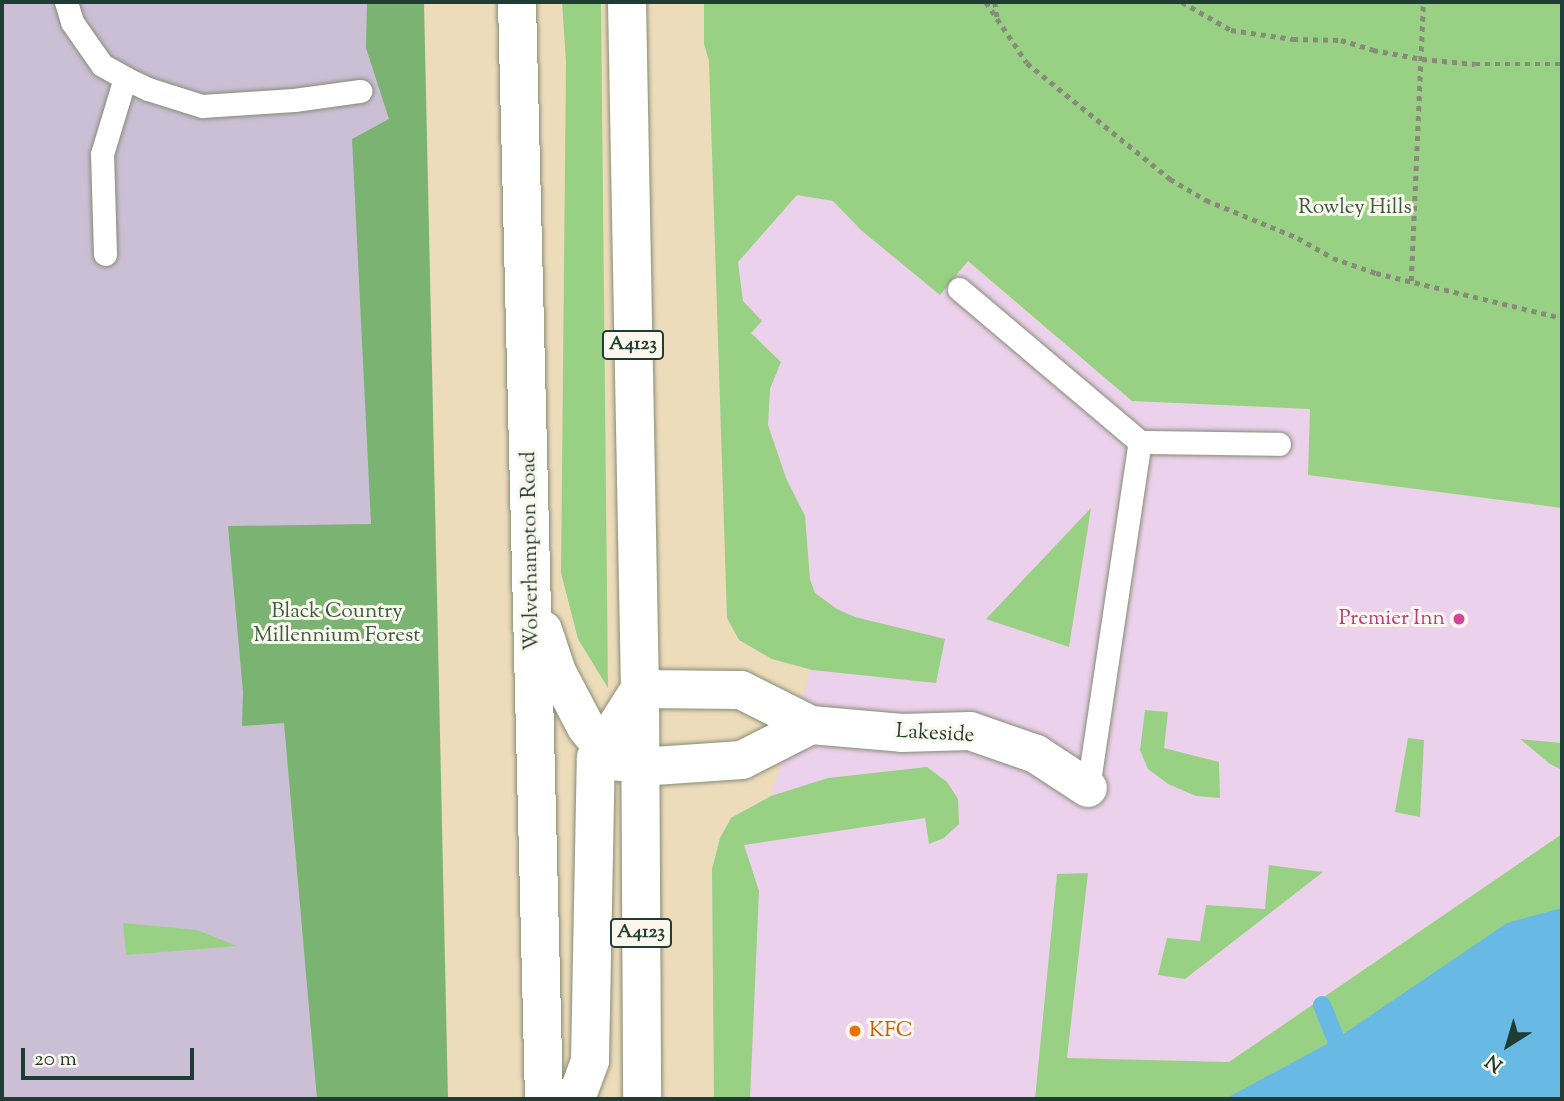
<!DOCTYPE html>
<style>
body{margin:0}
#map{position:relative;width:1564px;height:1101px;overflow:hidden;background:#eddcba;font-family:"Sorts Mill Goudy",serif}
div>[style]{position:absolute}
.built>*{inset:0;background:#ebd1eb}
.industrial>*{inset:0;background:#cbbfd5}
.green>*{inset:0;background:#99d184}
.forest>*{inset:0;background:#7ab372}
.water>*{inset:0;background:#68b9e3}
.stream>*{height:18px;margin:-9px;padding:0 9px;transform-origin:9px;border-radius:9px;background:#68b9e3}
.path>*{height:4.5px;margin-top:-2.25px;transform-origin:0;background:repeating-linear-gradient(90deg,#868c77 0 5px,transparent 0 10px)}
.roads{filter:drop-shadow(0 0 2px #868c77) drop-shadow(0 0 2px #868c77)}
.service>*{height:23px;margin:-11.5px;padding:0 11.5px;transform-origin:11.5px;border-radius:11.5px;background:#fff}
.minor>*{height:38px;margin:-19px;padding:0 19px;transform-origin:19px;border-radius:19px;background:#fff}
.trunk>*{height:38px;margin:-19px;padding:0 19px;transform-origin:19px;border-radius:19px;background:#fff}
.dots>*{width:19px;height:19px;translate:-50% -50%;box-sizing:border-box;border:4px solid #fbf7ec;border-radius:50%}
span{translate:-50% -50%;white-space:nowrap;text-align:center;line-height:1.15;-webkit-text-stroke:6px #fbf7ec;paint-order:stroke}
.shield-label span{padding:2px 5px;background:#fbf7ec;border:2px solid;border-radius:5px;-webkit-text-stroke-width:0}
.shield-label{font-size:19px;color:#1f3d34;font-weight:700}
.park-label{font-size:21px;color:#375b44}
.street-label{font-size:21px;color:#1f3d34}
.hotel-label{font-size:21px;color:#b23c85}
.right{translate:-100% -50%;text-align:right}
.food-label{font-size:21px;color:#c56008}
.left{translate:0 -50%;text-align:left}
.frame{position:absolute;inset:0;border:4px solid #1f3d34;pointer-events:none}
.north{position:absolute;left:1473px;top:1010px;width:70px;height:70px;-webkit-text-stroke:5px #fbf7ec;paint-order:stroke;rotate:217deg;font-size:19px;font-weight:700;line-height:28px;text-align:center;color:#1f3d34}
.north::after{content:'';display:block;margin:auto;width:24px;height:32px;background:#1f3d34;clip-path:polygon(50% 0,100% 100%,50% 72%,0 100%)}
.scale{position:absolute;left:21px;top:1048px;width:173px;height:32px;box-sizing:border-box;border:4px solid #1f3d34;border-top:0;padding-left:9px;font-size:21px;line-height:24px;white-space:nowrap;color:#1f3d34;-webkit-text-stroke:5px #fbf7ec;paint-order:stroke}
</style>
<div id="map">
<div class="built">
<div style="clip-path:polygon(709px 61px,967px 261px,1132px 401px,1311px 409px,1562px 493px,1562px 834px,1229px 1062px,1067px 1058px,1063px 1099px,714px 1099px,712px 869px,720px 838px,731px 818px,771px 796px,811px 670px,772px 659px,739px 640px,727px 618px)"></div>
</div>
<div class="industrial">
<div style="clip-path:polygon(2px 2px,406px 2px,445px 1099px,2px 1099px)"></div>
</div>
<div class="green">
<div style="clip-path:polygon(562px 2px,601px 2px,608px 688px,578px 639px,561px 573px,566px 62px)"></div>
<div style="clip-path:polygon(704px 2px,1562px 2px,1562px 508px,1308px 475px,1310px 409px,1132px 401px,968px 261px,940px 295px,862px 231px,833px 201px,797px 195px,738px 262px,743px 301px,762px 321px,751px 333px,781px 362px,770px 389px,768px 425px,786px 478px,805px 516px,810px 579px,815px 593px,837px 609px,855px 617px,945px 639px,936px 683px,812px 670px,772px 659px,739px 640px,727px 618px,709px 61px,704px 44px)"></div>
<div style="clip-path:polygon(1091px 508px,1069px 647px,986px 619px)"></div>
<div style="clip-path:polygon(1145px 710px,1168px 712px,1164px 748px,1219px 762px,1220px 798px,1196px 796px,1168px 784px,1148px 769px,1140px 750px)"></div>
<div style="clip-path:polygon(1408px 738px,1424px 740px,1420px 817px,1395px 812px)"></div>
<div style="clip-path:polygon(1520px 739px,1562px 743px,1562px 770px,1550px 764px)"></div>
<div style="clip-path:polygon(927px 767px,947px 782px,958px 799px,959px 824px,944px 838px,929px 844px,925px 818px,744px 845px,759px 891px,750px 1099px,714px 1099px,712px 869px,720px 838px,731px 818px,771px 796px,828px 778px)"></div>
<div style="clip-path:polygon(1562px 834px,1562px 1099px,1035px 1099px,1057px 874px,1088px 873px,1067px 1058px,1229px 1062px)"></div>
<div style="clip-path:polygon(1269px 865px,1323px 872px,1185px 979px,1158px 975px,1167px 938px,1200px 941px,1206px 905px,1265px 909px)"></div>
<div style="clip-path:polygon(123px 923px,197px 930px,237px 946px,126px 955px)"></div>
</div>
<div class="forest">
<div style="clip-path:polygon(367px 2px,424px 2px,448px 1099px,317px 1099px,284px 723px,242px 726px,243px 692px,228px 526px,371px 524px,352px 139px,389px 119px,366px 48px)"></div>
</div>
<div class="water">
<div style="clip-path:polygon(1562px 908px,1562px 1099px,1225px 1099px,1336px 1039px,1507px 923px)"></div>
</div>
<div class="stream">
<div style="left:1322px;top:1005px;width:37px;rotate:68deg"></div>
</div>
<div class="path">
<div style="left:986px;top:2px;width:73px;rotate:56.1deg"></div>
<div style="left:1027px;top:63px;width:184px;rotate:39deg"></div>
<div style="left:1170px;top:179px;width:42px;rotate:30.3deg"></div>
<div style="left:1206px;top:200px;width:100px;rotate:22.4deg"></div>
<div style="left:1298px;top:238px;width:40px;rotate:29.7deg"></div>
<div style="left:1333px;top:258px;width:46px;rotate:19.2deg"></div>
<div style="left:1376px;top:273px;width:191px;rotate:13.6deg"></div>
<div style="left:995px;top:2px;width:15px;rotate:82deg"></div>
<div style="left:1182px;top:2px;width:56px;rotate:29.7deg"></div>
<div style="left:1231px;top:30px;width:63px;rotate:8.3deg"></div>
<div style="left:1293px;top:39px;width:48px;rotate:1.2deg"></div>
<div style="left:1341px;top:40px;width:34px;rotate:17deg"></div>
<div style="left:1373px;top:50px;width:50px;rotate:10.4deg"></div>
<div style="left:1422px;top:59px;width:53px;rotate:5.4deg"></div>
<div style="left:1475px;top:64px;width:87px"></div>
<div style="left:1411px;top:281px;width:279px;rotate:-87.5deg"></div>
</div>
<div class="roads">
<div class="service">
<div style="left:66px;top:2px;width:21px;rotate:73deg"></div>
<div style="left:72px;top:22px;width:52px;rotate:55.1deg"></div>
<div style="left:102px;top:65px;width:26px;rotate:29deg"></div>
<div style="left:105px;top:254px;width:100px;rotate:-91.7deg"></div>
<div style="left:102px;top:154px;width:79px;rotate:-73.2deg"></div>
<div style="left:125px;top:78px;width:25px;rotate:26deg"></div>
<div style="left:148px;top:89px;width:57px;rotate:17.5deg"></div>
<div style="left:202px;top:106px;width:92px;rotate:-3.7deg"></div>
<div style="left:294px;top:100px;width:67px;rotate:-7.8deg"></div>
<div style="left:959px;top:289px;width:237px;rotate:40.2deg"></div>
<div style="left:1140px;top:442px;width:139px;rotate:0.8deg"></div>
<div style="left:1088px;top:788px;width:350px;rotate:-81.5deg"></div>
</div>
<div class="minor">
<div style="left:640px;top:689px;width:101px;rotate:0.6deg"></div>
<div style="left:741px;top:690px;width:78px;rotate:26.6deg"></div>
<div style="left:811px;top:725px;width:91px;rotate:5deg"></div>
<div style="left:902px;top:733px;width:68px;rotate:-1.7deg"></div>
<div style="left:970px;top:731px;width:70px;rotate:19.2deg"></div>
<div style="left:1036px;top:754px;width:62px;rotate:33.2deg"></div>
<div style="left:640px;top:767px;width:102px;rotate:-3.9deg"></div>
<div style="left:742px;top:760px;width:77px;rotate:-26.9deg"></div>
</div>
<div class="trunk">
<div style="left:517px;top:2px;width:1097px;rotate:88.59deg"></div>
<div style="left:627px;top:2px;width:687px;rotate:88.92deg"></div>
<div style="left:640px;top:689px;width:410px;rotate:89.7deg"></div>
<div style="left:543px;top:630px;width:44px;rotate:71.6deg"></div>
<div style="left:557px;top:672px;width:62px;rotate:62.2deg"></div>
<div style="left:586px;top:727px;width:43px;rotate:51.5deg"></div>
<div style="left:613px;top:761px;width:7px;rotate:8deg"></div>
<div style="left:576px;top:1099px;width:40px;rotate:-69.8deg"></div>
<div style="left:590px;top:1061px;width:303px;rotate:-88.9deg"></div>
<div style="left:596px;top:758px;width:82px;rotate:-57.5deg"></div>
</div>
</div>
<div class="dots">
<div style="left:1459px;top:619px;background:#d1479c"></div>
<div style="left:855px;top:1031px;background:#e8710a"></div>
</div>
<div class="shield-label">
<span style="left:633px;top:345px">A4123</span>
<span style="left:641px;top:933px">A4123</span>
</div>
<div class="park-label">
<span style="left:1355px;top:208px">Rowley Hills</span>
<span style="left:337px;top:624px">Black Country<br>Millennium Forest</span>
</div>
<div class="street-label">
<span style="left:531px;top:551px;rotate:-91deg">Wolverhampton Road</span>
<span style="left:935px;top:734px;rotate:3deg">Lakeside</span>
</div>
<div class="hotel-label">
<span class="right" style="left:1445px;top:619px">Premier Inn</span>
</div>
<div class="food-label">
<span class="left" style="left:869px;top:1031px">KFC</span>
</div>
<div class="frame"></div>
<div class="north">N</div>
<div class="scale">20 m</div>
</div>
